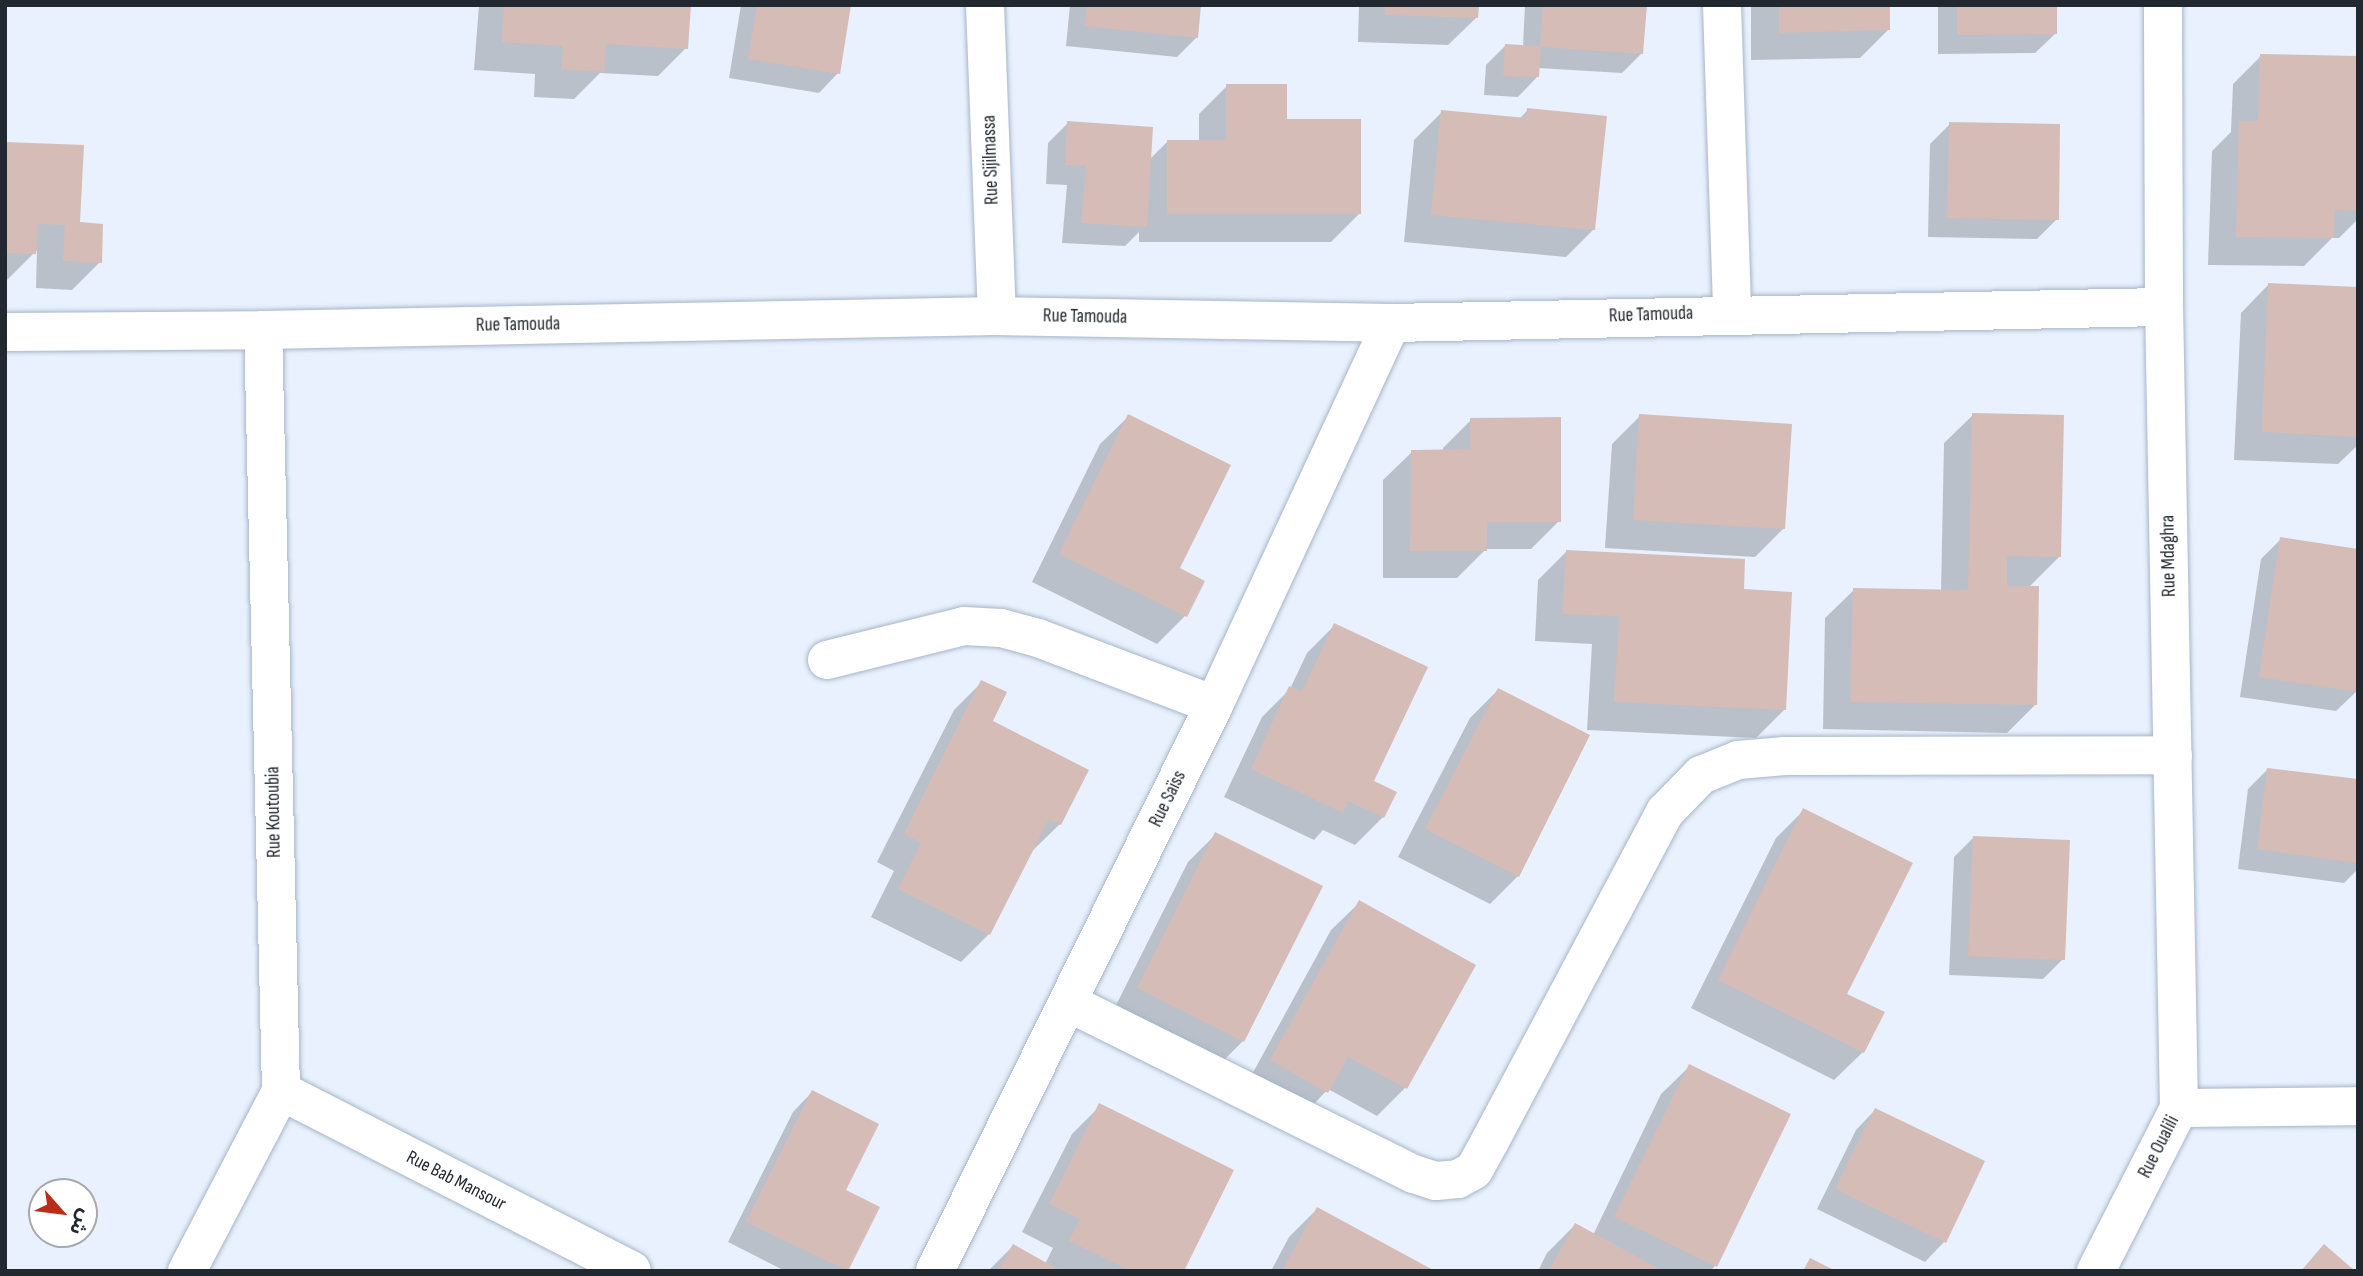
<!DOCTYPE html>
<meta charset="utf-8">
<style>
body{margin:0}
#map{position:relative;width:2363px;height:1276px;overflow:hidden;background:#e8f1fd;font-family:"Sofia Sans Condensed","Noto Sans Arabic",sans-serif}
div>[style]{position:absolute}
.shadow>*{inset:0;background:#0003}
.building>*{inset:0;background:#d6bcb6}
.roads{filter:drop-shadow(0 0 2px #a7b5c8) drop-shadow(0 0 2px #a7b5c8)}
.minor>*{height:38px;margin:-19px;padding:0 19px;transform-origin:19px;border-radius:19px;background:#fff}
span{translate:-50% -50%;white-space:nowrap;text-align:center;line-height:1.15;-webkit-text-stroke:5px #fff;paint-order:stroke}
.street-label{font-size:19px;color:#22282f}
.frame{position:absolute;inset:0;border:7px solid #22282f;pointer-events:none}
.north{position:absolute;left:28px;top:1178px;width:70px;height:70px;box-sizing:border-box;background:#fff;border:2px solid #a7a9ac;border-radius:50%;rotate:118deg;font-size:19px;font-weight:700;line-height:28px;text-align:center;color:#22282f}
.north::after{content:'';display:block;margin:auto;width:24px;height:32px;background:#ba2d18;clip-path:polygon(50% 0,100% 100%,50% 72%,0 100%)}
</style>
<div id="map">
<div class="shadow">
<div style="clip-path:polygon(479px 5px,689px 5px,686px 48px,658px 76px,600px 73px,574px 99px,534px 97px,535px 74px,474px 70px)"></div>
<div style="clip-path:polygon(741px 5px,850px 5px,838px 73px,819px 93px,729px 78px)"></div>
<div style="clip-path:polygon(1070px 5px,1200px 5px,1196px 38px,1177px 57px,1066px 46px)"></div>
<div style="clip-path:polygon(1359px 5px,1477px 5px,1477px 17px,1448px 45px,1358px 42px)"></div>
<div style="clip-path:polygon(1525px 5px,1645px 5px,1642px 53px,1622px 73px,1538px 68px,1537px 77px,1518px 97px,1484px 95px,1486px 65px,1505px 46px,1523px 47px)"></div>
<div style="clip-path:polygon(1751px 5px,1888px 5px,1888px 30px,1860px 58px,1751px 60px)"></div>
<div style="clip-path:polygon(1938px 5px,2055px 5px,2055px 34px,2035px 53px,1938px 54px)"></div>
<div style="clip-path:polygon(2261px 56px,2358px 58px,2358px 219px,2339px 238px,2332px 238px,2304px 266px,2208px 265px,2212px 151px,2231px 132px,2233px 84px)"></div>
<div style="clip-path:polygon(1227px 86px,1285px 120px,1359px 214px,1331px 242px,1139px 242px,1139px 232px,1125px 246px,1062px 243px,1067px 185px,1046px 184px,1048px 143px,1068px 123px,1149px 160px,1168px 141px,1199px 142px,1199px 114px)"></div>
<div style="clip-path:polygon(1528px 110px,1594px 229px,1566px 257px,1404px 242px,1414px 140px,1442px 112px,1519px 119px)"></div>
<div style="clip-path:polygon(1950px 124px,2057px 219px,2037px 239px,1928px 237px,1930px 144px)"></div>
<div style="clip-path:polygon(5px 144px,78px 224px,100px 262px,72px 290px,36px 288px,37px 250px,5px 282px)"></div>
<div style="clip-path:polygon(2269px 284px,2358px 288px,2358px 445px,2338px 464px,2234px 460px,2241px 313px)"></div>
<div style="clip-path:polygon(1973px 415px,2059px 557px,2028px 588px,2035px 705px,2007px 733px,1823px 729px,1825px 618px,1854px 590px,1941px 592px,1944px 443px)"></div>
<div style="clip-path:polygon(1129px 416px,1178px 569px,1202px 582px,1185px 616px,1157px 644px,1032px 582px,1100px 444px)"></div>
<div style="clip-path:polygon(1640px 416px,1783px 529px,1755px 557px,1605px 548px,1612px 444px)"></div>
<div style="clip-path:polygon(1471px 420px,1559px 521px,1531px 549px,1486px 549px,1457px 578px,1383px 578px,1383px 480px,1412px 452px,1443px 451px,1443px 448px)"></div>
<div style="clip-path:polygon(2281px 539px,2356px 692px,2336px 711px,2240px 697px,2261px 559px)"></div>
<div style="clip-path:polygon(1566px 552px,1742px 590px,1784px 710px,1756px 738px,1587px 730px,1592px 644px,1535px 641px,1538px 580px)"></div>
<div style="clip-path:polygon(1335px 625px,1383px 817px,1355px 845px,1323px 830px,1314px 840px,1224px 797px,1262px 717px,1290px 689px,1307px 653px)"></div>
<div style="clip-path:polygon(982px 682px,991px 722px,1060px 824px,1031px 852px,989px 934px,961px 962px,871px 917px,894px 871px,877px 862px,954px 710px)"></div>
<div style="clip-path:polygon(1498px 690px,1518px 876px,1490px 904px,1398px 857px,1470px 718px)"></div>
<div style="clip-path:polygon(2268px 769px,2358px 781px,2358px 869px,2344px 883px,2238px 869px,2248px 789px)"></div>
<div style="clip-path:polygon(1804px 810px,1845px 995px,1863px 1052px,1834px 1080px,1691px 1008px,1776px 838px)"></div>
<div style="clip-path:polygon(1216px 834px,1243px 1041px,1215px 1069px,1110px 1017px,1188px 862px)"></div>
<div style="clip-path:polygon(1974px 837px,2063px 959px,2043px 979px,1949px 975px,1954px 857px)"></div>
<div style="clip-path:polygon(1360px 902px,1405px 1088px,1377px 1116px,1328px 1089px,1299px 1120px,1244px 1089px,1331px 930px)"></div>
<div style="clip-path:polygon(1690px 1066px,1715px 1266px,1710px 1271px,1538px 1271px,1547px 1253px,1575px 1225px,1593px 1235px,1661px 1094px)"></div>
<div style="clip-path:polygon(812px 1092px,844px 1191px,878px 1207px,846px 1271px,785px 1271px,728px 1242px,793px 1112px)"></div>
<div style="clip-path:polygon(1100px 1106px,1182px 1271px,988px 1271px,1013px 1246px,1045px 1264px,1053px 1248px,1022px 1232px,1072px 1134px)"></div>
<div style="clip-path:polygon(1875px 1110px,1983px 1162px,1944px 1242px,1925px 1262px,1817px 1209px,1856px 1130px)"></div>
<div style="clip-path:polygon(1317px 1209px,1431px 1271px,1271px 1271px,1289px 1237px)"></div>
</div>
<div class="building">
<div style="clip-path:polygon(504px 5px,691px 5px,688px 49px,606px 44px,604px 72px,561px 69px,563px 46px,502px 42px)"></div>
<div style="clip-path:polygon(757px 5px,851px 5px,840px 74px,748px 59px)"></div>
<div style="clip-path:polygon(1087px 5px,1201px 5px,1198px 38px,1085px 26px)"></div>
<div style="clip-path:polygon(1385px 5px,1479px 5px,1478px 18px,1385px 15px)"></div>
<div style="clip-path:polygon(1543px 5px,1647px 5px,1643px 54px,1541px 47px,1539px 77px,1503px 76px,1505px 44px,1540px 46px)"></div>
<div style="clip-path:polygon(1779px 5px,1890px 5px,1890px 30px,1779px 33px)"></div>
<div style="clip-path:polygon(1957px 5px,2057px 5px,2057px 34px,1957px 35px)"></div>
<div style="clip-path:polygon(2260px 54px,2358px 56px,2358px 211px,2335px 210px,2334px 238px,2236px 237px,2239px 121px,2258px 121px)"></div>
<div style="clip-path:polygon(1226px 84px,1287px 84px,1287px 119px,1361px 119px,1361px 214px,1167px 214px,1167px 140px,1226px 140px)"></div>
<div style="clip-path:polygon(1527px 108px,1607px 116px,1595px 230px,1431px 215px,1441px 110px,1526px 118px)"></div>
<div style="clip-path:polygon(1067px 121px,1153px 127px,1147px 227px,1081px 223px,1086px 166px,1065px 165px)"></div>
<div style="clip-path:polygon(1949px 122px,2060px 124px,2059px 220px,1947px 218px)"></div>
<div style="clip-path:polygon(5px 142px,84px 145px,80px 222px,103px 224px,102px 263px,63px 261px,65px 225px,38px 224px,36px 254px,5px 253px)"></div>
<div style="clip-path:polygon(2268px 283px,2358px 287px,2358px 437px,2262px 432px)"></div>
<div style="clip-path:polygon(1972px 413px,2064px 415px,2061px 557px,2007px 556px,2007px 586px,2039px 586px,2037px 705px,1850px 702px,1853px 588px,1968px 590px)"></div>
<div style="clip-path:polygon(1128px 414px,1231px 465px,1180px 568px,1205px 581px,1187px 617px,1059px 554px)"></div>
<div style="clip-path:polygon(1639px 414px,1792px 424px,1785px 529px,1633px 520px)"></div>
<div style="clip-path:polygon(1561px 417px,1561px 522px,1487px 522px,1487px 551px,1410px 551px,1411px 450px,1470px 449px,1470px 418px)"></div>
<div style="clip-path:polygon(2280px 537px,2358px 549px,2358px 692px,2259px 677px)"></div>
<div style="clip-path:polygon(1566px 550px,1745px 559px,1744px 589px,1792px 592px,1786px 710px,1614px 702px,1619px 616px,1562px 614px)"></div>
<div style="clip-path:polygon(1334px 623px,1428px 667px,1374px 781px,1397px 792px,1384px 818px,1348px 801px,1343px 813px,1251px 769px,1289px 686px,1302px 692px)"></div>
<div style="clip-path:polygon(981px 680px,1007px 692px,993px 721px,1089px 770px,1061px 825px,1049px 819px,990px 935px,898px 889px,921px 843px,904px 834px)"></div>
<div style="clip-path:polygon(1498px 688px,1590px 735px,1519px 877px,1425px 829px)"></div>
<div style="clip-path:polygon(2267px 768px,2358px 779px,2358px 863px,2257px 849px)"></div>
<div style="clip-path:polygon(1803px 808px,1913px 863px,1847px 994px,1885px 1012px,1864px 1053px,1718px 980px)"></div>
<div style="clip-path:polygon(1215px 832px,1323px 886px,1244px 1042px,1137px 988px)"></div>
<div style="clip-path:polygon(1973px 836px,2070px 840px,2065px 960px,1968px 956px)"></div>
<div style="clip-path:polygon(1359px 900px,1476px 965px,1407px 1089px,1348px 1057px,1328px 1093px,1270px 1060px)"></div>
<div style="clip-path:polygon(1689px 1064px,1791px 1114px,1717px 1267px,1614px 1217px)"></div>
<div style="clip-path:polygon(812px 1090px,879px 1124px,846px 1190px,880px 1207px,848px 1271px,746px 1222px)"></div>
<div style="clip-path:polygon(1099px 1103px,1234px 1170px,1184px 1271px,1131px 1271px,1069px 1241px,1080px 1219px,1049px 1204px)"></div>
<div style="clip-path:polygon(1875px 1108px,1985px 1161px,1946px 1243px,1835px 1189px)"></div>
<div style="clip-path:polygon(1317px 1207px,1435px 1271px,1282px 1271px)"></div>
<div style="clip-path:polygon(1575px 1223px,1663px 1271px,1549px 1271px)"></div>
<div style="clip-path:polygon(1013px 1244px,1061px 1271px,998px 1271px)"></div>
<div style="clip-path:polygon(2324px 1244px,2355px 1271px,2301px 1271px)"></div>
<div style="clip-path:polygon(1810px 1258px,1836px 1271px,1803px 1271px)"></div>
</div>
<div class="roads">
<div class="minor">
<div style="left:985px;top:5px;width:311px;rotate:87.8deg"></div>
<div style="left:1722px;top:5px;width:308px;rotate:88.1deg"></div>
<div style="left:5px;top:332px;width:258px;rotate:-0.4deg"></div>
<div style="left:263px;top:330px;width:734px;rotate:-1.09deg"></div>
<div style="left:997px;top:316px;width:394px;rotate:1deg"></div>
<div style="left:1391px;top:323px;width:773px;rotate:-1.19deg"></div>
<div style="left:827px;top:660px;width:141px;rotate:-13.9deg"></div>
<div style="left:964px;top:626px;width:37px;rotate:3deg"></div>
<div style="left:1001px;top:628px;width:38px;rotate:15deg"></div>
<div style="left:1038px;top:638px;width:188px;rotate:20.8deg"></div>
<div style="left:1069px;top:1003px;width:385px;rotate:26.4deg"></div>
<div style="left:1414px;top:1174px;width:23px;rotate:18deg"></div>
<div style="left:1436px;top:1181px;width:22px;rotate:-5deg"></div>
<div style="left:1458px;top:1179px;width:18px;rotate:-29deg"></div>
<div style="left:1474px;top:1170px;width:33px;rotate:-61deg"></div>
<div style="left:1490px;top:1141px;width:373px;rotate:-62deg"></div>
<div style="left:1665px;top:812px;width:52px;rotate:-45.8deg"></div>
<div style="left:1701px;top:775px;width:40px;rotate:-22deg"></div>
<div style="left:1738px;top:760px;width:47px;rotate:-4.9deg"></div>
<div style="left:1785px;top:756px;width:388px;rotate:-0.1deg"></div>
<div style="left:281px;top:1091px;width:394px;rotate:27.1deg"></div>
<div style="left:2179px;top:1108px;width:179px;rotate:-0.6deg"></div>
<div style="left:187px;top:1271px;width:203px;rotate:-62.4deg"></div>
<div style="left:281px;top:1091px;width:761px;rotate:-91.35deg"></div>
<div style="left:935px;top:1271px;width:631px;rotate:-63.76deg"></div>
<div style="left:1214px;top:705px;width:421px;rotate:-65.1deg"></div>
<div style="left:2096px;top:1271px;width:183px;rotate:-63deg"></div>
<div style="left:2179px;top:1108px;width:801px;rotate:-91.07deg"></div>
<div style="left:2164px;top:307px;width:302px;rotate:-90.2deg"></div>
</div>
</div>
<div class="street-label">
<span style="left:991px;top:160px;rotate:-92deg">Rue Sijilmassa</span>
<span style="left:1651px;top:315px;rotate:-2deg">Rue Tamouda</span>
<span style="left:1085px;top:317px;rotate:1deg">Rue Tamouda</span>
<span style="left:518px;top:325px;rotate:-1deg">Rue Tamouda</span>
<span style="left:2169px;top:556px;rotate:-91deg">Rue Mdaghra</span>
<span style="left:1168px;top:799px;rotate:-64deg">Rue Saïss</span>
<span style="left:274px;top:812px;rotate:-91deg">Rue Koutoubia</span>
<span style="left:2159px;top:1147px;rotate:-63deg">Rue Oualili</span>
<span style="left:456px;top:1181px;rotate:27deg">Rue Bab Mansour</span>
</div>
<div class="frame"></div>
<div class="north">ش</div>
</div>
